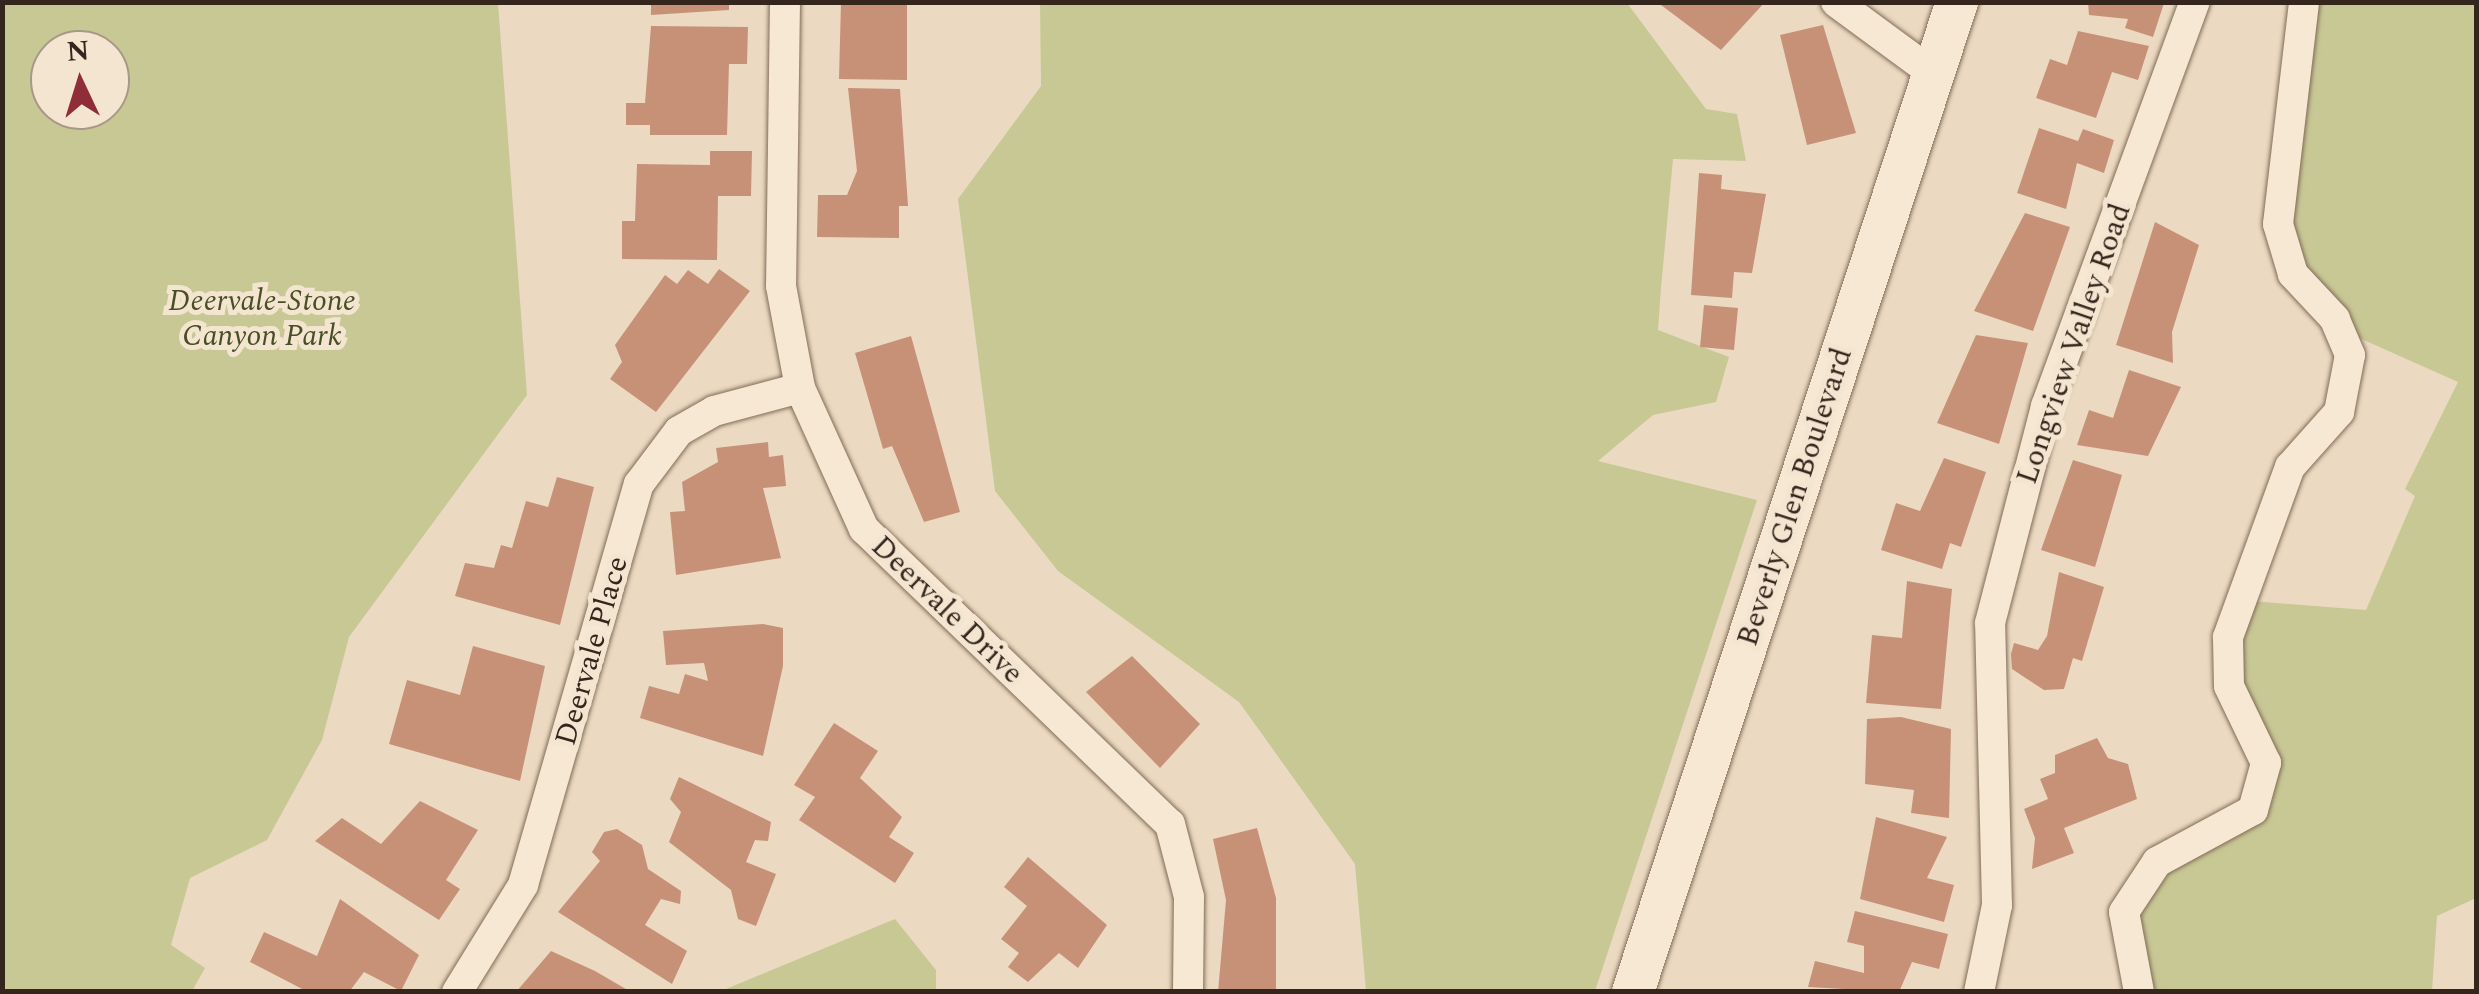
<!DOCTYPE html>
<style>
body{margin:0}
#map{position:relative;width:2479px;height:994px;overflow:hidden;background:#ebdac1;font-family:Spectral,serif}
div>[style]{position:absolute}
.green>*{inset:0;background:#c8c895}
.building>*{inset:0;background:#c79178}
.roads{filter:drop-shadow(0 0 2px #836b59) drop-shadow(0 0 2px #836b59)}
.street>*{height:30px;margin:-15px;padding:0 15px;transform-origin:15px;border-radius:15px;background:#f6e8d3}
.secondary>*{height:42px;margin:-21px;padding:0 21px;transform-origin:21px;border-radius:21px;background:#f6e8d3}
span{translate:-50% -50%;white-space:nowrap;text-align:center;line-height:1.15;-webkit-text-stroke:10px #f3e5d0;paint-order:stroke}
.park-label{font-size:30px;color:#494f25;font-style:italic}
.street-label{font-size:30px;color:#34251d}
.frame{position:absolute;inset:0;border:5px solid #34251d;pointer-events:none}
.north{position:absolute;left:30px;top:30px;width:100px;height:100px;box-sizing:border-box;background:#f3e5d0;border:2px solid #a79888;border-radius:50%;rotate:356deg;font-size:28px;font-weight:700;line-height:40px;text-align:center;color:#34251d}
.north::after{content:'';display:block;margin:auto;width:35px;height:45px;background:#8f2d38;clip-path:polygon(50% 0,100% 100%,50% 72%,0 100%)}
</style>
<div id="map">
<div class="green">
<div style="clip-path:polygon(evenodd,2px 3px,498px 3px,527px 395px,349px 637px,322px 740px,267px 840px,190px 878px,171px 945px,205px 968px,192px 991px,3px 991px,2px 3px,50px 50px,110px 50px,110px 110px,50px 110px,50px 50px)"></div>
<div style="clip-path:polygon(1040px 3px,1627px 3px,1706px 109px,1737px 114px,1746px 161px,1673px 159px,1661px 288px,1658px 330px,1729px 357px,1716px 402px,1653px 415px,1598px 461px,1757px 500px,1595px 991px,1366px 991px,1355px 864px,1239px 702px,1058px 571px,995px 491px,958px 199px,1041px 86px)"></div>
<div style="clip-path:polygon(2312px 3px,2476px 3px,2476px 898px,2437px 916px,2432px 991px,2148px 991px,2135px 917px,2169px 865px,2259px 816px,2236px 647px,2251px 601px,2366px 610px,2415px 496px,2405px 489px,2458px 382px,2357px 337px,2298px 257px,2287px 224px)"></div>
<div style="clip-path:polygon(895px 919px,936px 970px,936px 991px,721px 991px)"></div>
</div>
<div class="building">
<div style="clip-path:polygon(651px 2px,729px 2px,729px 10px,651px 15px)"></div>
<div style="clip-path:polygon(841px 2px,907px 2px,907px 80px,839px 79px)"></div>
<div style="clip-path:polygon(1657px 2px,1765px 2px,1721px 50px)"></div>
<div style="clip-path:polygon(2088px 2px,2161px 2px,2164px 3px,2153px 37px,2125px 28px,2128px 19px,2089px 15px)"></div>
<div style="clip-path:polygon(1823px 25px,1856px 133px,1807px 145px,1780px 35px)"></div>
<div style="clip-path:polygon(651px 26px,748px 27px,747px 64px,729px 64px,727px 135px,650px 135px,650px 125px,626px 125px,626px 103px,645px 103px)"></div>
<div style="clip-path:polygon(2078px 31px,2149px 46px,2138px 80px,2112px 72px,2096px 118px,2036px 98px,2050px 59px,2067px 65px)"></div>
<div style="clip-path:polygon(848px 88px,900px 89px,908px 206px,899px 206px,899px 238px,817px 237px,818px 195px,847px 195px,857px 171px)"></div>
<div style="clip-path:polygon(2039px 128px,2078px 141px,2083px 129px,2114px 140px,2104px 173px,2077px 163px,2066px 209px,2017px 193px)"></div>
<div style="clip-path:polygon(710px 151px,752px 151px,751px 196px,718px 196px,717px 260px,622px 259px,622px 221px,635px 221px,637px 164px,710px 165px)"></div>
<div style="clip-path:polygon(1699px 173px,1722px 175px,1721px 189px,1766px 194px,1752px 273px,1734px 272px,1732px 298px,1691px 295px)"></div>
<div style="clip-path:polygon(2025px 213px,2070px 227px,2033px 331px,1974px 311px)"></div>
<div style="clip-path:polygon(2155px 222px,2199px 245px,2172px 332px,2173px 363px,2116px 345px)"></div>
<div style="clip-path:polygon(719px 269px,750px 291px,656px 412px,610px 379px,622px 362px,615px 345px,665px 275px,677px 284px,688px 270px,708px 284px)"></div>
<div style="clip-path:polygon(1704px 305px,1738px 308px,1734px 350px,1700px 347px)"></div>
<div style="clip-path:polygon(1976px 335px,2028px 343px,1999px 444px,1937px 423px)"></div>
<div style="clip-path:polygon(911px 336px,960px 512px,924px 522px,892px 446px,883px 449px,855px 353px)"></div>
<div style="clip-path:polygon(2129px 370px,2181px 387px,2148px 456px,2077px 445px,2089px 410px,2113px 418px)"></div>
<div style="clip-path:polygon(768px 442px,769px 457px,783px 455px,786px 486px,763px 488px,781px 558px,676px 575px,670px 512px,685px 511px,682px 482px,718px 462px,716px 448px)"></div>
<div style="clip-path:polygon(1944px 458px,1986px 472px,1961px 547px,1950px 543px,1942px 569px,1881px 550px,1896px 503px,1920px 511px)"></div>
<div style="clip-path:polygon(2073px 460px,2122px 475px,2095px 567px,2041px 550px)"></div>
<div style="clip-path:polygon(557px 477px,594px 487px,560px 625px,455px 596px,465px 563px,494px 568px,501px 545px,512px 548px,526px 501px,548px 507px)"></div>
<div style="clip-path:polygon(2059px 572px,2104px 587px,2082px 661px,2073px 658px,2064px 689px,2044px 690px,2012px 669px,2011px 654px,2014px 643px,2038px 650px,2047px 636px)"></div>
<div style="clip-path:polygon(1907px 581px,1952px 589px,1941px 709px,1866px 703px,1872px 635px,1902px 638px)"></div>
<div style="clip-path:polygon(763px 624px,783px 628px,783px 666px,763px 756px,640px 718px,649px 686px,679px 694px,685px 674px,708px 681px,704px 663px,666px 665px,663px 631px)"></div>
<div style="clip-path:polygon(473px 646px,545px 666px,520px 781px,389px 744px,407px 680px,460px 695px)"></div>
<div style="clip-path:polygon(1132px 656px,1200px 724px,1160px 768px,1086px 692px)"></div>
<div style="clip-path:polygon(1901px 717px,1951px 729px,1949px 818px,1911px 813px,1914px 790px,1865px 784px,1867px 719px)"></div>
<div style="clip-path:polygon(834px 723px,878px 751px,860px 778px,902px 817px,889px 837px,914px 853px,895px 883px,799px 820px,815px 797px,794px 785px)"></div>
<div style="clip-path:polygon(2097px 738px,2108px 758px,2128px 764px,2137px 799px,2064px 828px,2074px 853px,2032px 869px,2035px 838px,2024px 809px,2048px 799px,2040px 779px,2055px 773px,2055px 755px)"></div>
<div style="clip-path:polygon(679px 777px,771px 822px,768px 841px,755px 840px,746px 862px,776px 874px,756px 926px,738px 919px,731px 890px,669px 842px,681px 812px,670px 799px)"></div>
<div style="clip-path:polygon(420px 801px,478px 830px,446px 880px,460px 889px,439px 920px,315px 841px,342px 818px,381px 844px)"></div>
<div style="clip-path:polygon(1876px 817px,1947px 837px,1927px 878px,1954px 885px,1944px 922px,1860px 899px)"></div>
<div style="clip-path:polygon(1257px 828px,1276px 898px,1276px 992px,1218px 992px,1226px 900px,1213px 839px)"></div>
<div style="clip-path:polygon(617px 829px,642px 845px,648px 869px,681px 891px,680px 904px,661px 899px,645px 925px,687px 951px,672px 984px,558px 912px,600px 861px,592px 852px,604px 832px)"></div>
<div style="clip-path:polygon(1028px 857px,1107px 925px,1078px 968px,1059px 953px,1028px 982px,1008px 967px,1019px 953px,1001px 939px,1027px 906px,1004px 887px)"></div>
<div style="clip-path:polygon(340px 899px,419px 955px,401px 991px,364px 972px,349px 992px,308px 992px,250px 962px,264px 932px,317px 956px)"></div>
<div style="clip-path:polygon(1855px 911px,1948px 934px,1939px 969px,1912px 962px,1899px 992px,1808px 987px,1815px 961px,1864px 973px,1864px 946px,1847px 942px)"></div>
<div style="clip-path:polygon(551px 951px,595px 971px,631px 992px,516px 992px)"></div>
</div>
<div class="roads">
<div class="street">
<div style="left:785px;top:2px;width:284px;rotate:90.8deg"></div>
<div style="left:781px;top:286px;width:104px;rotate:79.4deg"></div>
<div style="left:800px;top:388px;width:155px;rotate:65.6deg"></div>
<div style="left:864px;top:529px;width:425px;rotate:44deg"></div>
<div style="left:1170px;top:824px;width:75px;rotate:75.4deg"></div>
<div style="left:1189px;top:897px;width:95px;rotate:90.6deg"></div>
<div style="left:1836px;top:2px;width:122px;rotate:36.3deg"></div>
<div style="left:457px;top:992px;width:126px;rotate:-58.3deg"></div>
<div style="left:523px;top:885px;width:417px;rotate:-73.9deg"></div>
<div style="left:639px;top:484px;width:66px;rotate:-53deg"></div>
<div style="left:679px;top:431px;width:40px;rotate:-29.7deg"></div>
<div style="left:714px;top:411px;width:89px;rotate:-15deg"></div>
<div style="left:1979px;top:992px;width:89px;rotate:-78.3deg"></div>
<div style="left:1997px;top:905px;width:282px;rotate:-91.4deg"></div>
<div style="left:1990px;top:623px;width:224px;rotate:-75.5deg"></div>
<div style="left:2046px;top:406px;width:431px;rotate:-69.8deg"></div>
<div style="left:2139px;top:992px;width:81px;rotate:-100.6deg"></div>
<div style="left:2124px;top:912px;width:60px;rotate:-56.6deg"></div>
<div style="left:2157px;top:862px;width:109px;rotate:-28.4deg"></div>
<div style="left:2253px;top:810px;width:49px;rotate:-74.5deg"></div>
<div style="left:2266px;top:763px;width:85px;rotate:-115.7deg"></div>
<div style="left:2229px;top:686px;width:49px;rotate:-91.2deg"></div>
<div style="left:2228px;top:637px;width:181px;rotate:-70deg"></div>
<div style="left:2290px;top:467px;width:74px;rotate:-48.3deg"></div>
<div style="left:2339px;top:412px;width:58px;rotate:-79.1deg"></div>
<div style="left:2350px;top:355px;width:39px;rotate:-113deg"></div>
<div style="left:2335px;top:319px;width:62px;rotate:-133deg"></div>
<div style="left:2293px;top:274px;width:52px;rotate:-106.7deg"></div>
<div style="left:2278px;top:224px;width:224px;rotate:-83.3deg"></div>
</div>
<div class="secondary">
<div style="left:1633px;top:992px;width:1042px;rotate:-71.88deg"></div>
</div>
</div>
<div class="park-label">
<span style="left:262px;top:318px">Deervale-Stone<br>Canyon Park</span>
</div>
<div class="street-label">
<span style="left:2074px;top:344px;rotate:-71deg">Longview Valley Road</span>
<span style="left:1795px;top:497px;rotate:-72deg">Beverly Glen Boulevard</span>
<span style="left:947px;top:610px;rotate:44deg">Deervale Drive</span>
<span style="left:592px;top:651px;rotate:-74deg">Deervale Place</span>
</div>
<div class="frame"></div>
<div class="north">N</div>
</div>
